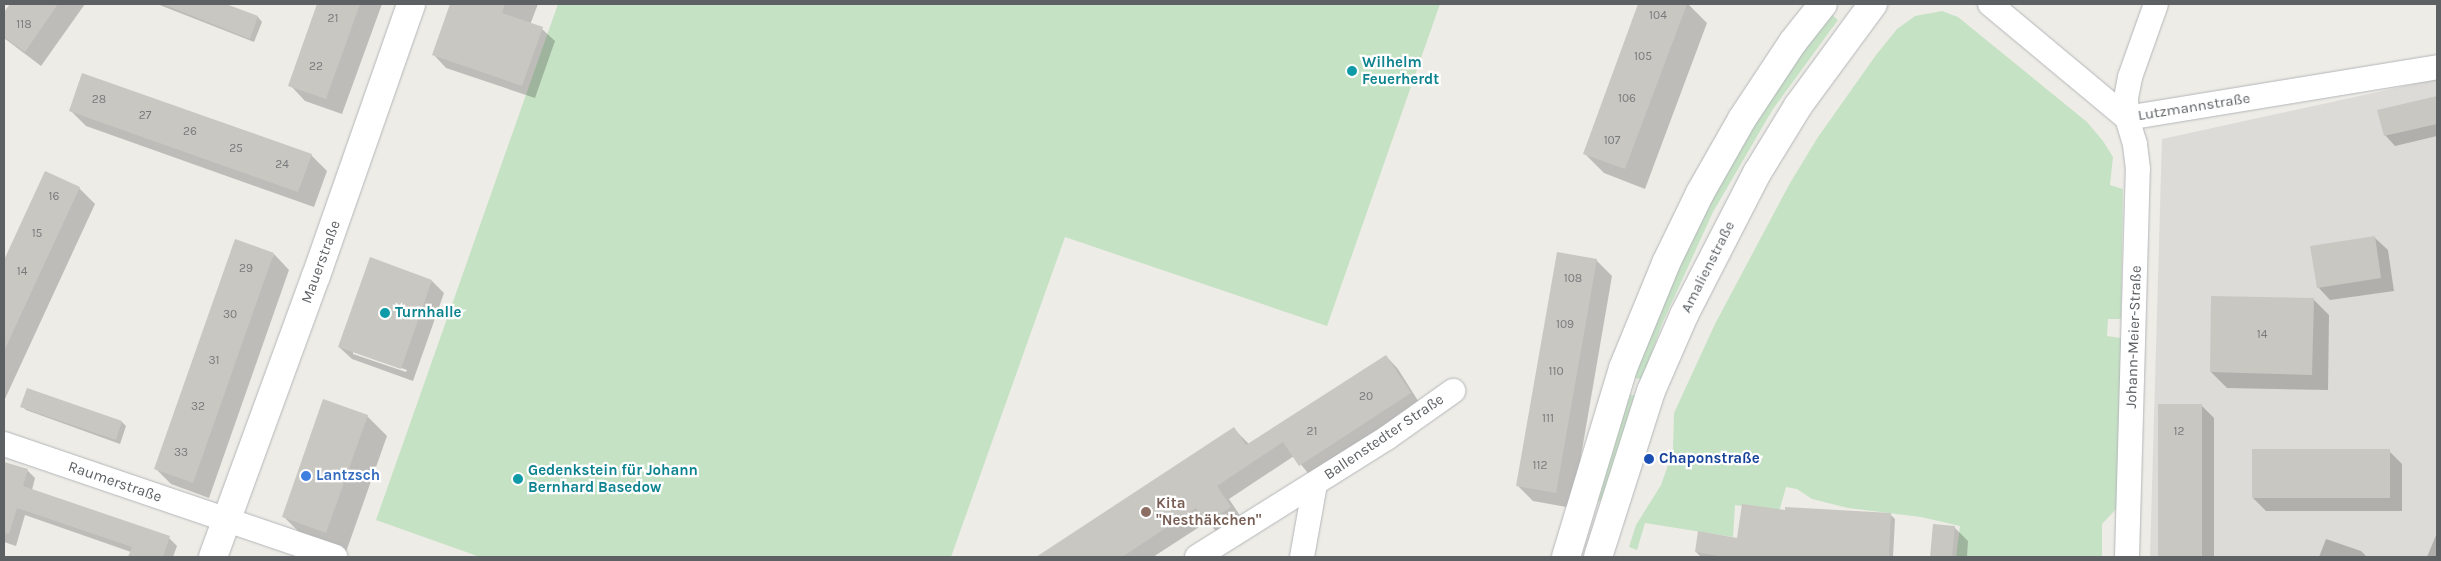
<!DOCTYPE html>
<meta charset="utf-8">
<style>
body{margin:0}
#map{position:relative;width:2441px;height:561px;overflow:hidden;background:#eeece6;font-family:Karla,sans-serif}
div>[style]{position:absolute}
.industrial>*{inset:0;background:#dddbd8}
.green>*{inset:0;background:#c6e2c5}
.shadow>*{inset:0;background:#0003}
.building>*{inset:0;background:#c9c7c2}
.roads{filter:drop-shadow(0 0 1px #b3b6b9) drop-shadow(0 0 1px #b3b6b9)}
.street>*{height:24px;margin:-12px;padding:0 12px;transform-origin:12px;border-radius:12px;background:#fff}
.secondary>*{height:28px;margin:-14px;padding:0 14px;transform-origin:14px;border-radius:14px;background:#fff}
.dots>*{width:14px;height:14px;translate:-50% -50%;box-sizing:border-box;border:2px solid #fff;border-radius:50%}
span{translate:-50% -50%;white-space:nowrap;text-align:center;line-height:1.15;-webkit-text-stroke:4.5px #fff;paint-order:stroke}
.number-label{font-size:12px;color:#787a7c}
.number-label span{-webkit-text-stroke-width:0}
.culture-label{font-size:15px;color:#0d838f;font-weight:700}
.left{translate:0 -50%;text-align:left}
.street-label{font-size:15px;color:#5d6164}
.transit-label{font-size:15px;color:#164399;font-weight:700}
.shop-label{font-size:15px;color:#366cbe;font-weight:700}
.education-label{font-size:15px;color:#785e54;font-weight:700}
.frame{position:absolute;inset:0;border:5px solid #5d6164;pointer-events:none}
</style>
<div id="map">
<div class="industrial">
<div style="clip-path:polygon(2437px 79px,2437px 557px,2150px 557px,2162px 139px)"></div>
</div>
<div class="green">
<div style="clip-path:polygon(558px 4px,1440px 4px,1327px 326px,1065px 237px,951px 557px,480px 557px,376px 520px)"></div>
<div style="clip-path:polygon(1942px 11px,1958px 17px,2087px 122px,2103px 141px,2113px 157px,2110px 185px,2123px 189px,2121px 319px,2108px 319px,2107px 336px,2121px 338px,2120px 505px,2102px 524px,2102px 557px,1956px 557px,1960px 526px,1921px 517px,1848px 508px,1812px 499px,1797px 489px,1786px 487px,1779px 512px,1735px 505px,1733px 537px,1645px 523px,1637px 550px,1629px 547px,1636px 525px,1661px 485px,1668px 465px,1673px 448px,1674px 413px,1715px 324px,1790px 183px,1818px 137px,1876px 55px,1897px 29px,1915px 16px)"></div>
<div style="clip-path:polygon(1831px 14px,1838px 20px,1773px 109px,1713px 212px,1662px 324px,1642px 380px,1633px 377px,1679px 263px,1706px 209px,1766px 105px,1797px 58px)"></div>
<div style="clip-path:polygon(1628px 394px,1636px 396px,1603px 498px,1598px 502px,1596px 498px)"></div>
</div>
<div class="shadow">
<div style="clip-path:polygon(11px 4px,85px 4px,41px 66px,4px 38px,4px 15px)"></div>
<div style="clip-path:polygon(157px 4px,223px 4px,258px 17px,262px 22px,254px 42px)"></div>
<div style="clip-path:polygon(319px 4px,382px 4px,342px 114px,305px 101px,290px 85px)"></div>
<div style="clip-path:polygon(451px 4px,538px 4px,530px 25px,542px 29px,555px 41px,535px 98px,446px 68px,434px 55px)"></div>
<div style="clip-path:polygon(1640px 4px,1688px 4px,1707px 23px,1645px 189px,1604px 173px,1584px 153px)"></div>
<div style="clip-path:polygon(2437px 97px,2437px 136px,2395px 146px,2385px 135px,2379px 111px)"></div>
<div style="clip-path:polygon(70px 110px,311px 155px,327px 171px,314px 207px,86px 126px)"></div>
<div style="clip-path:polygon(45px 173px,79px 188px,95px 204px,4px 401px,4px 263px)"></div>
<div style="clip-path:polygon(2375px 238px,2388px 250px,2394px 291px,2330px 300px,2318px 287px)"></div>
<div style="clip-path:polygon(274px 254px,289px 270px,209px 498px,171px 484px,155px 468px)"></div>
<div style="clip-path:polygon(1596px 260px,1612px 276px,1572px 508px,1533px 501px,1517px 485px)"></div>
<div style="clip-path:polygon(evenodd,432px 281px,444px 293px,413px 381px,352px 359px,339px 347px,432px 281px,353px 351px,407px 370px,406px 372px,353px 354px,353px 351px)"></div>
<div style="clip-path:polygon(2313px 299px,2329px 315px,2328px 390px,2227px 388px,2211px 372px)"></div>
<div style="clip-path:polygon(1386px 356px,1398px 369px,1422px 407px,1312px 478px,1294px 456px,1229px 499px,1243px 520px,1220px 535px,1207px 522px,1153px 557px,1058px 557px,1052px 548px,1234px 429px,1249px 444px)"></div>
<div style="clip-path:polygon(28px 389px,122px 422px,126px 426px,120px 444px,26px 410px,22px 406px)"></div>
<div style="clip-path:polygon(2159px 405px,2201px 405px,2214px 418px,2214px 557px,2159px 557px)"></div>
<div style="clip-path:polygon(367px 416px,387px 436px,346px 552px,304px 537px,284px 517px)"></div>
<div style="clip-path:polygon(2389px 451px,2402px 464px,2402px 511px,2266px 511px,2253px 498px)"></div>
<div style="clip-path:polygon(4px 463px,27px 470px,35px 478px,32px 490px,169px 538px,177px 546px,173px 557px,129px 557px,131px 552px,25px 515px,16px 546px,4px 542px)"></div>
<div style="clip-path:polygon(1786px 512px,1891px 515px,1895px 519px,1893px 557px,1708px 557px,1700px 556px,1696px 552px,1739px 540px)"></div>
<div style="clip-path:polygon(1935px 526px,1954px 527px,1968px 541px,1967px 557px,1931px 557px)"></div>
<div style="clip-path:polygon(2437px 533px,2437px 557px,2427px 557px)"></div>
<div style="clip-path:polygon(2326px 539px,2361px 551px,2367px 557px,2319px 557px)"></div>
</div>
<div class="building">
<div style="clip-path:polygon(10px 4px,58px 4px,25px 52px,4px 37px,4px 12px)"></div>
<div style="clip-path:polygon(163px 4px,226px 4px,258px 16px,250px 39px)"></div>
<div style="clip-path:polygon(317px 4px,360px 4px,326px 99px,288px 86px)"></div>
<div style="clip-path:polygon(450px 4px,505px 4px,502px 13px,543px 27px,522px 86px,432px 55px)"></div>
<div style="clip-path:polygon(1638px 4px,1687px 4px,1625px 169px,1583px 154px)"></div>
<div style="clip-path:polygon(82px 73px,312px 154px,298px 192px,69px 111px)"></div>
<div style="clip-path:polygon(2437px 96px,2437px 124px,2384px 136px,2377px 110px)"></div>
<div style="clip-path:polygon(45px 171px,80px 187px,4px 351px,4px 260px)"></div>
<div style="clip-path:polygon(2375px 236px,2381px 278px,2317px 288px,2310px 246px)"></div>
<div style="clip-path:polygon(235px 239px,274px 253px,193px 483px,154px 469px)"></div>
<div style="clip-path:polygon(1557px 252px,1597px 259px,1556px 493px,1516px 486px)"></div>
<div style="clip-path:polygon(370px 257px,432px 280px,401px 369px,338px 347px)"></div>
<div style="clip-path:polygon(2211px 296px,2314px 298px,2312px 375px,2210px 372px)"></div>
<div style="clip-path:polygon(1386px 355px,1411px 393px,1299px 466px,1283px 442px,1217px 486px,1231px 507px,1206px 523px,1196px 508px,1122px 557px,1036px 557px,1234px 427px,1246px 445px)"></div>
<div style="clip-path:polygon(27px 388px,122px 421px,116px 440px,20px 407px)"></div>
<div style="clip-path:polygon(323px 399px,368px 415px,326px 533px,282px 517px)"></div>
<div style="clip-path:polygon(2158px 404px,2202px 404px,2202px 557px,2158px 557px)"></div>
<div style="clip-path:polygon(2252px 449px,2390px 449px,2390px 498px,2252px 498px)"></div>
<div style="clip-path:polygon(4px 462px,28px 469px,23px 486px,170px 536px,163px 557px,128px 557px,132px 547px,17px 508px,9px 534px,4px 533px)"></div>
<div style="clip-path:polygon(1742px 504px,1785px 510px,1785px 507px,1891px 513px,1889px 557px,1725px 557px,1695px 552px,1698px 531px,1737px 538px)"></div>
<div style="clip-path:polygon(1933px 524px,1955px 526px,1952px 557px,1930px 557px)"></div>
</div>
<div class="roads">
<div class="street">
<div style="left:1990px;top:4px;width:178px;rotate:39.8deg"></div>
<div style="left:2127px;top:118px;width:314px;rotate:-9.3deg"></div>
<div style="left:4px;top:444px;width:350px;rotate:18.8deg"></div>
<div style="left:1197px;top:557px;width:226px;rotate:-32.1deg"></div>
<div style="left:1388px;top:437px;width:80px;rotate:-35.3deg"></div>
<div style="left:1302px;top:557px;width:74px;rotate:-79.9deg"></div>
<div style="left:2127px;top:557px;width:388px;rotate:-88.4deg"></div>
<div style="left:2138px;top:169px;width:25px;rotate:-97deg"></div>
<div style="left:2135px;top:144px;width:27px;rotate:-107deg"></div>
<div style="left:2127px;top:118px;width:20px;rotate:-93deg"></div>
<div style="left:2126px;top:98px;width:21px;rotate:-79deg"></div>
<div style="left:2130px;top:77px;width:77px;rotate:-70.4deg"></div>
</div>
<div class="secondary">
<div style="left:213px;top:557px;width:299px;rotate:-69.9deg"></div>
<div style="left:316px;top:276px;width:288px;rotate:-70.7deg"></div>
<div style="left:1566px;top:557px;width:197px;rotate:-73.2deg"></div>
<div style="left:1623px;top:368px;width:113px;rotate:-67.7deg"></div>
<div style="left:1666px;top:263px;width:78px;rotate:-64.1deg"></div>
<div style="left:1700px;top:193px;width:85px;rotate:-60.4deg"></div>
<div style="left:1742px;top:119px;width:92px;rotate:-56.5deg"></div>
<div style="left:1793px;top:42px;width:48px;rotate:-51.7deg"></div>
<div style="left:1598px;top:557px;width:174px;rotate:-72.3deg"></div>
<div style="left:1651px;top:391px;width:83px;rotate:-66.5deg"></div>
<div style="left:1684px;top:315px;width:160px;rotate:-62.8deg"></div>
<div style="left:1757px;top:173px;width:79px;rotate:-58.5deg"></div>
<div style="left:1798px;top:106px;width:127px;rotate:-53.7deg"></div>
</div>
</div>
<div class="dots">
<div style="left:1352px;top:71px;background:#0f9aa8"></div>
<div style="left:385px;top:313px;background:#0f9aa8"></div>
<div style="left:1649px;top:459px;background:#1a4fb4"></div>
<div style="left:306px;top:476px;background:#3f7fe0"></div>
<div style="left:518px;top:479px;background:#0f9aa8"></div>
<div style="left:1146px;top:512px;background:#8d6e63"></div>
</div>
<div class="number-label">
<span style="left:1658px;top:16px">104</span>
<span style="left:333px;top:19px">21</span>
<span style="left:24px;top:25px">118</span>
<span style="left:1643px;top:57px">105</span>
<span style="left:316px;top:67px">22</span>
<span style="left:1627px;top:99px">106</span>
<span style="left:99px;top:100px">28</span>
<span style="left:145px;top:116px">27</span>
<span style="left:190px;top:132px">26</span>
<span style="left:1612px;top:141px">107</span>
<span style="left:236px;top:149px">25</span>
<span style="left:282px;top:165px">24</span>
<span style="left:54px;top:197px">16</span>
<span style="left:37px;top:234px">15</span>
<span style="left:246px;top:269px">29</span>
<span style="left:22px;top:272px">14</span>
<span style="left:1573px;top:279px">108</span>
<span style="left:230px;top:315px">30</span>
<span style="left:1565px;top:325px">109</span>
<span style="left:2262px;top:335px">14</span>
<span style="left:214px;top:361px">31</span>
<span style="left:1556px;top:372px">110</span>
<span style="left:1366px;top:397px">20</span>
<span style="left:198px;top:407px">32</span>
<span style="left:1548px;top:419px">111</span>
<span style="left:1312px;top:432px">21</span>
<span style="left:2179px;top:432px">12</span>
<span style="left:181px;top:453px">33</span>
<span style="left:1540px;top:466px">112</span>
</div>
<div class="culture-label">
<span class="left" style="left:1362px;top:71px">Wilhelm<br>Feuerherdt</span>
<span class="left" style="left:395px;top:313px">Turnhalle</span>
<span class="left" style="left:528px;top:479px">Gedenkstein für Johann<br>Bernhard Basedow</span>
</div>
<div class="street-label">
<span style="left:2194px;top:107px;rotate:-9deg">Lutzmannstraße</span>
<span style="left:321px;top:262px;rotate:-70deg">Mauerstraße</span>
<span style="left:1708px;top:267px;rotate:-63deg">Amalienstraße</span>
<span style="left:2134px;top:337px;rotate:-88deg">Johann-Meier-Straße</span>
<span style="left:1384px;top:437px;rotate:-34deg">Ballenstedter Straße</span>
<span style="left:115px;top:482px;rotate:19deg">Raumerstraße</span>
</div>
<div class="transit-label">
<span class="left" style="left:1659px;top:459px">Chaponstraße</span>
</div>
<div class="shop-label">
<span class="left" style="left:316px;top:476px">Lantzsch</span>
</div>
<div class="education-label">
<span class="left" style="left:1156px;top:512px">Kita<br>"Nesthäkchen"</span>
</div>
<div class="frame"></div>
</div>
